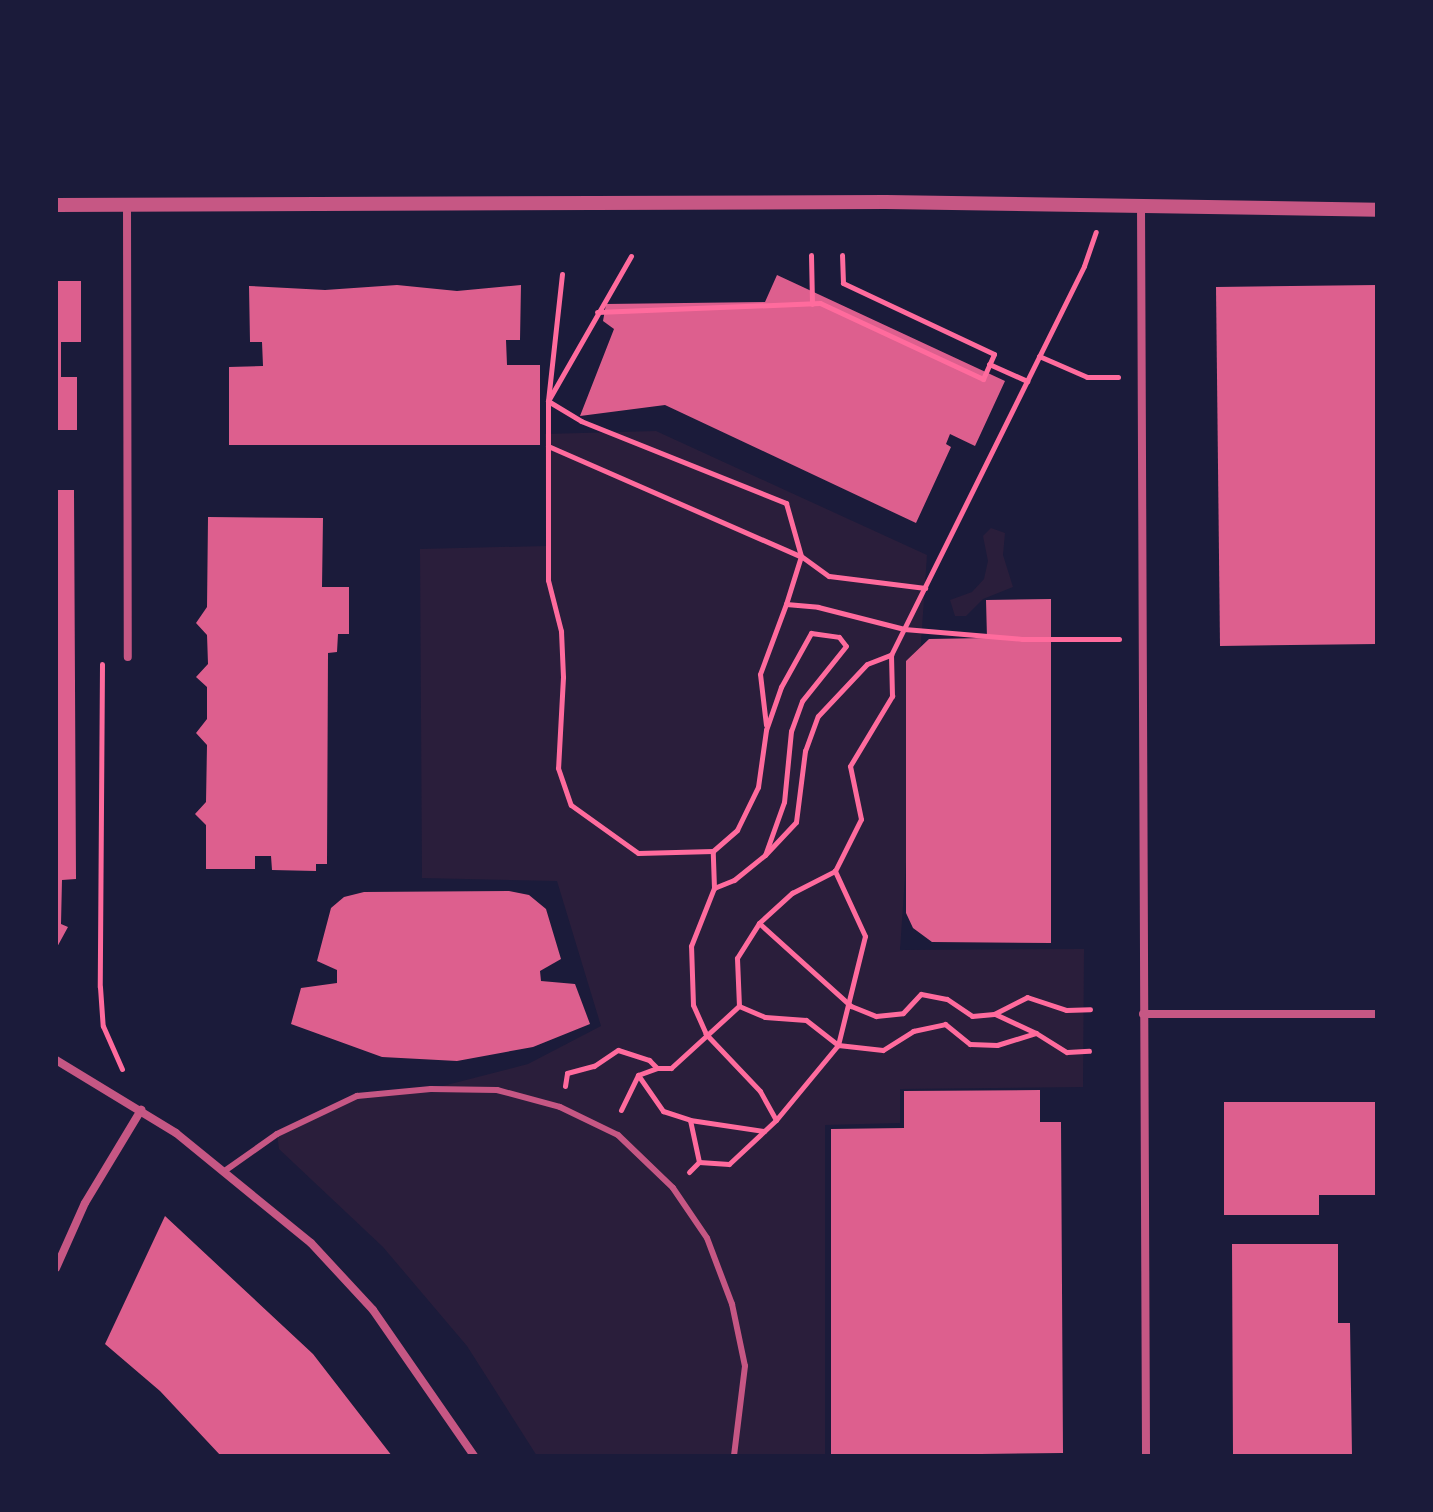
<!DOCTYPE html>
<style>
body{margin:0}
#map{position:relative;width:1433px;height:1512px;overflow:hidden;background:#1b1b3a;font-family:Lato,sans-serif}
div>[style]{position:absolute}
.green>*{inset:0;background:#2a1e3b}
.building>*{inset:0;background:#dd5f8e}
.path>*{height:5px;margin:-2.5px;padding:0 2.5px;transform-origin:2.5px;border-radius:2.5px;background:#ff6b9d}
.service>*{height:6px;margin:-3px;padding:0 3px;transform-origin:3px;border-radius:3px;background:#c65784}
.minor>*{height:8px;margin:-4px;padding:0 4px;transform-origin:4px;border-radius:4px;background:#c65784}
.tertiary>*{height:14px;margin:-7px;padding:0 7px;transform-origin:7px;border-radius:7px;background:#c65784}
span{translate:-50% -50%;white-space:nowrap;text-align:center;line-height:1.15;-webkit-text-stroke:8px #1b1b3a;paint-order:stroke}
.frame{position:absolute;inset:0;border:58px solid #1b1b3a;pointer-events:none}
</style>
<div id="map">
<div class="green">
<div style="clip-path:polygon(656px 431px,927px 555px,900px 950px,1084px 949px,1083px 1087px,900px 1089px,900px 1123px,825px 1125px,825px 1456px,537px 1456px,467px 1346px,383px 1247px,279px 1149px,277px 1134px,357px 1096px,431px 1089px,528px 1064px,601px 1026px,557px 881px,422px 878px,420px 549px,546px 546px,545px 434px)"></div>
<div style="clip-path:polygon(991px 528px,1005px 533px,1003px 555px,1013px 587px,983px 599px,966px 616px,955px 616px,950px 600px,972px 592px,984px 579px,988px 561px,983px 536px)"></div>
</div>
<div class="building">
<div style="clip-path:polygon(777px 275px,1005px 381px,975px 446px,950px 434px,946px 444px,951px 447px,916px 523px,665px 405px,580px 416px,614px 329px,603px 321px,606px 304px,765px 302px)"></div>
<div style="clip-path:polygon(56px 281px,81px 281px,81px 342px,61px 342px,61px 377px,77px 377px,77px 430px,56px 430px)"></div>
<div style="clip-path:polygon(397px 285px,457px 291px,521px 285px,520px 340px,506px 340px,507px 365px,540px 365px,540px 445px,229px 445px,229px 367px,263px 366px,262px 342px,250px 342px,249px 286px,325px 290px)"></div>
<div style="clip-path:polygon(1377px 285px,1377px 644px,1220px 646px,1216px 287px)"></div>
<div style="clip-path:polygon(56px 490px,74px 490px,76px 879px,62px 880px,61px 924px,68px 927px,56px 949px)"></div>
<div style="clip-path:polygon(208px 517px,323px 518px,322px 587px,349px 587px,349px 634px,338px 634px,337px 652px,328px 653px,327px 864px,316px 864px,316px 871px,272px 870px,271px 856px,255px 856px,255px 869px,206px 869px,206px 825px,195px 814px,206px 802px,207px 745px,196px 733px,207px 719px,207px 687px,196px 677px,208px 664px,207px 635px,196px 623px,207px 607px)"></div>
<div style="clip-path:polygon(1051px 599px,1051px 943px,932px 942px,913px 928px,906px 913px,906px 661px,929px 639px,987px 638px,986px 600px)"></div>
<div style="clip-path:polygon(509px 891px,529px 895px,546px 909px,561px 959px,540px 971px,541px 981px,575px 984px,590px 1024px,533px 1047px,457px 1061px,382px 1057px,291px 1024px,301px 988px,337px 983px,337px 970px,317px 961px,331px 908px,344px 897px,364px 892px)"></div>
<div style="clip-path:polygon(1040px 1090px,1040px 1122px,1061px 1122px,1063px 1453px,831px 1456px,831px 1129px,904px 1128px,904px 1091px)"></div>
<div style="clip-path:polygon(1224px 1102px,1377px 1102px,1377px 1195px,1319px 1195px,1319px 1215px,1224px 1215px)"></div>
<div style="clip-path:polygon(165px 1216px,313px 1354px,392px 1456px,221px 1456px,160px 1391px,105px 1344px)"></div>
<div style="clip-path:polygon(1232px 1244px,1338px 1244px,1338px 1323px,1350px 1323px,1352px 1456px,1233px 1456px)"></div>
</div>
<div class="path">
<div style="left:811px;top:255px;width:49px;rotate:88.8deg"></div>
<div style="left:631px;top:256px;width:167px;rotate:119.8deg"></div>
<div style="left:548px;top:401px;width:39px;rotate:31deg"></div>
<div style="left:581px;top:421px;width:221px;rotate:21.8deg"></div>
<div style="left:786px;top:503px;width:55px;rotate:74.2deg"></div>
<div style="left:562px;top:274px;width:128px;rotate:96.3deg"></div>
<div style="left:548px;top:401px;width:179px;rotate:90deg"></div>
<div style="left:548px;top:580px;width:53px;rotate:75.7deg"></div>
<div style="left:561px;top:631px;width:46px;rotate:87.5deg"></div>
<div style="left:563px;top:677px;width:91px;rotate:93.1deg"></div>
<div style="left:558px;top:768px;width:39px;rotate:71deg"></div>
<div style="left:571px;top:805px;width:82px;rotate:35.6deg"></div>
<div style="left:638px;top:853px;width:75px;rotate:-1.5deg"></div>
<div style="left:597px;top:312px;width:223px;rotate:-2.3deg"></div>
<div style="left:820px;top:303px;width:180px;rotate:25deg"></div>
<div style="left:983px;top:379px;width:27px;rotate:-66deg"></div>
<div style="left:994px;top:354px;width:167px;rotate:-154.8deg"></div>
<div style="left:843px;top:283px;width:28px;rotate:-92deg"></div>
<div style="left:1039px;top:356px;width:52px;rotate:23.6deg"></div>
<div style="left:1087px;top:377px;width:31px"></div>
<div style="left:989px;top:364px;width:42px;rotate:24.1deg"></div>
<div style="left:548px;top:446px;width:275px;rotate:23.6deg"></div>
<div style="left:786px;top:604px;width:50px;rotate:-72.6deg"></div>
<div style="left:801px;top:556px;width:34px;rotate:36deg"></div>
<div style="left:829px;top:576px;width:97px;rotate:7.1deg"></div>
<div style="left:102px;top:664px;width:323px;rotate:90.4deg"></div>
<div style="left:100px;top:987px;width:39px;rotate:86deg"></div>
<div style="left:103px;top:1026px;width:47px;rotate:66.2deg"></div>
<div style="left:766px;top:725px;width:51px;rotate:-96.7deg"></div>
<div style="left:760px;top:674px;width:75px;rotate:-69.6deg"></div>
<div style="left:786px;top:604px;width:32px;rotate:5deg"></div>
<div style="left:818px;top:607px;width:89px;rotate:14.3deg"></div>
<div style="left:904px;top:629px;width:118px;rotate:4.8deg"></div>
<div style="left:1022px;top:639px;width:97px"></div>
<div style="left:714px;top:888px;width:22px;rotate:-22deg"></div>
<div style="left:734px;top:880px;width:40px;rotate:-39deg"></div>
<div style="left:759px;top:923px;width:124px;rotate:42.1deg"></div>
<div style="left:851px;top:1006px;width:27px;rotate:22deg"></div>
<div style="left:876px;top:1016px;width:27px;rotate:-6deg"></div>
<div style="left:903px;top:1013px;width:26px;rotate:-47deg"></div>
<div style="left:921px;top:994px;width:26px;rotate:11deg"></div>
<div style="left:947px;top:999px;width:30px;rotate:34deg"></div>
<div style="left:972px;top:1016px;width:22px;rotate:-5deg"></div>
<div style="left:994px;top:1014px;width:37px;rotate:-27deg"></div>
<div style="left:1027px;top:997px;width:41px;rotate:18.4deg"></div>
<div style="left:1066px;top:1010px;width:24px;rotate:-2deg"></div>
<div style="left:739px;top:1006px;width:48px;rotate:-92.4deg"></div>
<div style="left:737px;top:958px;width:41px;rotate:-57.8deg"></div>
<div style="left:759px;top:923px;width:45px;rotate:-42.3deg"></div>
<div style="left:792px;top:893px;width:48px;rotate:-27.1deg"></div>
<div style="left:995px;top:1014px;width:45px;rotate:24.9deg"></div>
<div style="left:638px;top:1075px;width:44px;rotate:55.2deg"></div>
<div style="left:663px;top:1111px;width:28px;rotate:18deg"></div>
<div style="left:690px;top:1120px;width:43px;rotate:77.9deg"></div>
<div style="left:565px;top:1086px;width:13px;rotate:-81deg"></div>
<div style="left:567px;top:1073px;width:28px;rotate:-15deg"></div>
<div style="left:594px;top:1066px;width:29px;rotate:-34deg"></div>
<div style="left:618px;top:1050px;width:33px;rotate:18deg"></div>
<div style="left:649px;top:1060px;width:11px;rotate:45deg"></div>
<div style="left:657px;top:1068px;width:14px"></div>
<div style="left:671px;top:1068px;width:92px;rotate:-42.4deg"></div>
<div style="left:739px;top:1006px;width:28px;rotate:23deg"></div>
<div style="left:765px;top:1017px;width:41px;rotate:4.2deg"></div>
<div style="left:806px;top:1020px;width:41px;rotate:38deg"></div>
<div style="left:838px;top:1045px;width:45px;rotate:6.3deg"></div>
<div style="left:883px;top:1050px;width:36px;rotate:-32deg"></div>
<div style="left:913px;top:1031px;width:33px;rotate:-12deg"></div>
<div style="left:945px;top:1024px;width:32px;rotate:39deg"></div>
<div style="left:970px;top:1044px;width:27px;rotate:2deg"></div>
<div style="left:997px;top:1045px;width:41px;rotate:-17.1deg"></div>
<div style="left:1036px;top:1033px;width:36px;rotate:32deg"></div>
<div style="left:1067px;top:1052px;width:22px;rotate:-3deg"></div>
<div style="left:621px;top:1110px;width:39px;rotate:-64deg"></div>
<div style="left:638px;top:1075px;width:20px;rotate:-20deg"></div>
<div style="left:690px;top:1120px;width:75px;rotate:8.5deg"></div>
<div style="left:776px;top:1120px;width:33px;rotate:-119deg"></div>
<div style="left:760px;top:1091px;width:79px;rotate:-133.5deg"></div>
<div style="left:706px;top:1034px;width:32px;rotate:-114deg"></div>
<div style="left:693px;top:1005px;width:59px;rotate:-91.9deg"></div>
<div style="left:691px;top:946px;width:62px;rotate:-68.4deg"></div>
<div style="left:714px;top:888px;width:37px;rotate:-92deg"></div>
<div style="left:713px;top:851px;width:32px;rotate:-41deg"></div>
<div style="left:737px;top:830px;width:48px;rotate:-64deg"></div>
<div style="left:758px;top:787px;width:58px;rotate:-82deg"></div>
<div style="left:766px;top:730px;width:46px;rotate:-70.8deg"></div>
<div style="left:781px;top:687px;width:62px;rotate:-60.9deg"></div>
<div style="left:811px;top:633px;width:28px;rotate:8deg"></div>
<div style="left:839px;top:637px;width:11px;rotate:52deg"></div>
<div style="left:846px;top:646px;width:70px;rotate:128.7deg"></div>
<div style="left:802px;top:701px;width:32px;rotate:110deg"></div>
<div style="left:791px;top:731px;width:71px;rotate:95.6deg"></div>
<div style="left:784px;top:802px;width:56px;rotate:109.7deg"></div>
<div style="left:765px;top:855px;width:45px;rotate:-46.8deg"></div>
<div style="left:796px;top:822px;width:72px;rotate:-82.8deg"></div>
<div style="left:805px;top:751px;width:37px;rotate:-70deg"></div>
<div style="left:818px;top:716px;width:71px;rotate:-46.7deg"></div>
<div style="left:867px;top:664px;width:26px;rotate:-21deg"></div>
<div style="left:689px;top:1172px;width:14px;rotate:-45deg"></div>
<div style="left:699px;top:1162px;width:30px;rotate:4deg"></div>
<div style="left:729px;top:1164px;width:64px;rotate:-43.1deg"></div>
<div style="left:776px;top:1120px;width:97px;rotate:-50.4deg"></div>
<div style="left:838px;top:1045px;width:112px;rotate:-76.1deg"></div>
<div style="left:865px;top:936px;width:72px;rotate:-114.8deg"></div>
<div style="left:835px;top:871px;width:58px;rotate:-63.4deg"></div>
<div style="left:861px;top:819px;width:54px;rotate:-101.7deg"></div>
<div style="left:850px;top:766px;width:82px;rotate:-59deg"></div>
<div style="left:892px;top:696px;width:41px;rotate:-91.4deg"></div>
<div style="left:891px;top:655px;width:434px;rotate:-63.6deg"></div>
<div style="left:1084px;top:266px;width:36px;rotate:-71deg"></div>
</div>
<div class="service">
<div style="left:226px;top:1170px;width:62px;rotate:-35.2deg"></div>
<div style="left:277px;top:1134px;width:89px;rotate:-25.4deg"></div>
<div style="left:357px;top:1096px;width:74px;rotate:-5.4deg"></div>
<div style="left:431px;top:1089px;width:66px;rotate:0.9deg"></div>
<div style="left:497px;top:1090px;width:65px;rotate:15.1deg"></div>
<div style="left:560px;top:1107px;width:64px;rotate:25.8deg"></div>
<div style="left:618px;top:1135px;width:76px;rotate:43.9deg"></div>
<div style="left:673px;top:1188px;width:60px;rotate:55.8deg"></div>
<div style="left:707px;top:1238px;width:71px;rotate:69.3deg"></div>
<div style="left:732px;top:1304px;width:63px;rotate:78.2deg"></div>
<div style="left:745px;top:1366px;width:91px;rotate:97deg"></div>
</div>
<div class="minor">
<div style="left:127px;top:205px;width:452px;rotate:89.9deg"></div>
<div style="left:1141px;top:205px;width:1251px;rotate:89.77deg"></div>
<div style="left:1143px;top:1014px;width:234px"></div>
<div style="left:56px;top:1060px;width:140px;rotate:31.3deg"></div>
<div style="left:176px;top:1133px;width:174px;rotate:39.2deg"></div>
<div style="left:311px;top:1243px;width:91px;rotate:47.2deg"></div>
<div style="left:373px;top:1310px;width:178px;rotate:55.3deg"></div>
<div style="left:56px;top:1268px;width:71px;rotate:-66deg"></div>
<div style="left:85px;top:1203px;width:109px;rotate:-58.9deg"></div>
</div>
<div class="tertiary">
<div style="left:56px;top:205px;width:830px;rotate:-0.21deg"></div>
<div style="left:886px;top:202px;width:491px;rotate:0.9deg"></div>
</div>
<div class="frame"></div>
</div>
